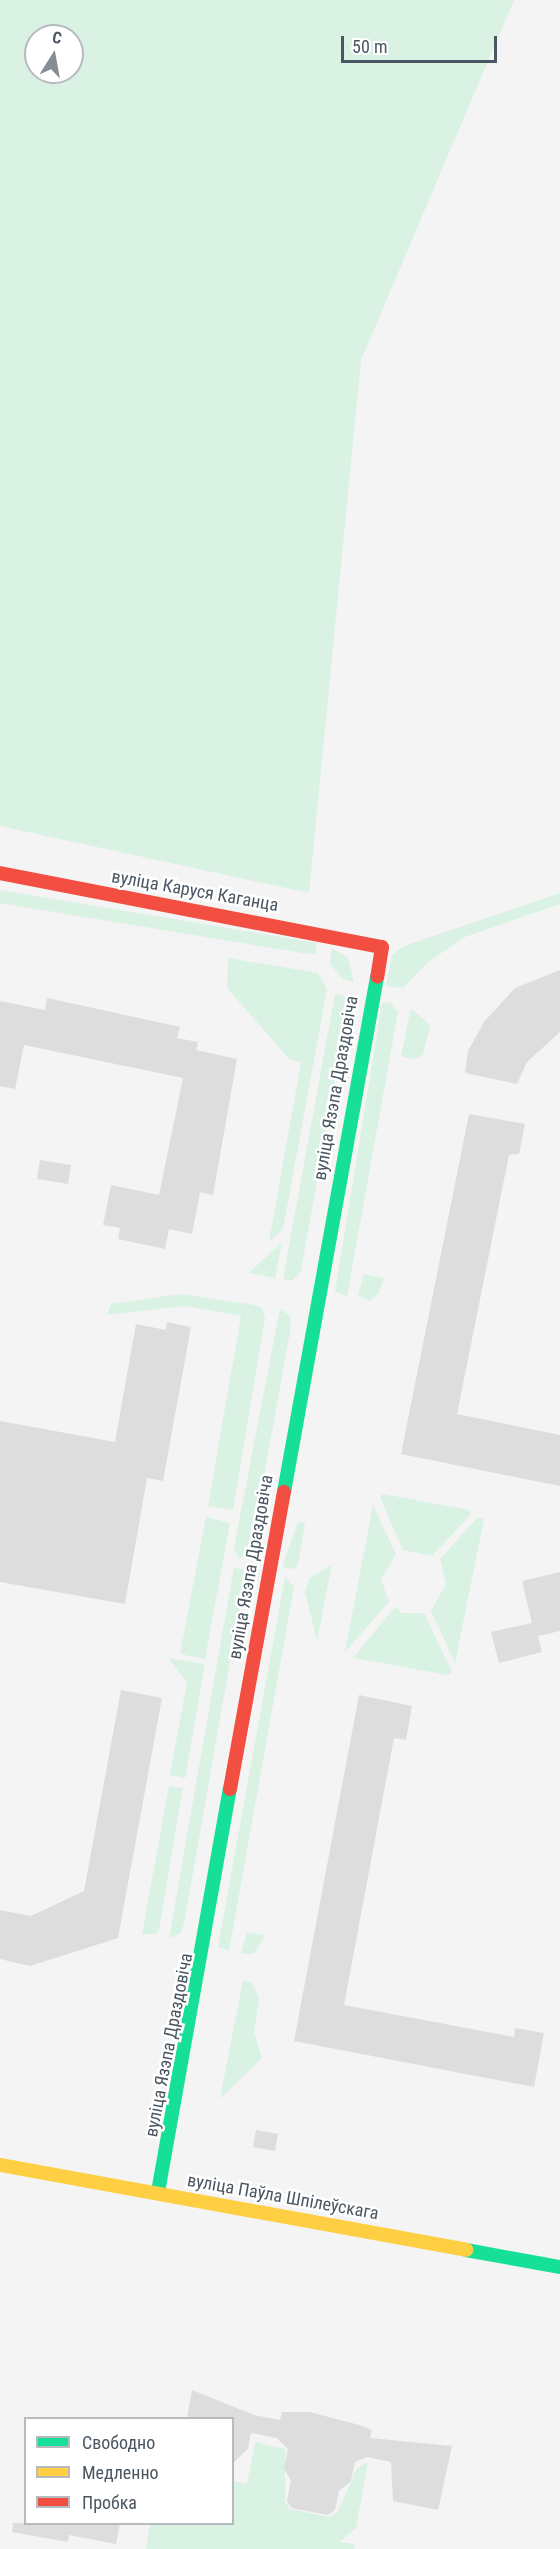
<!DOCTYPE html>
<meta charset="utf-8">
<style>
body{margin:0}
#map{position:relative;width:560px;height:2549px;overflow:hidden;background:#f4f4f4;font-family:"Roboto Condensed",sans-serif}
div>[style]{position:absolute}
.green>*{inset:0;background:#d9f2e3}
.building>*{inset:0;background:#ddddde}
.fast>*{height:14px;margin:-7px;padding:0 7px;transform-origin:7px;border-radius:7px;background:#16e098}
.slow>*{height:14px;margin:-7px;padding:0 7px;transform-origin:7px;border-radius:7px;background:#ffcf43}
.jam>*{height:14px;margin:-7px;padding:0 7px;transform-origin:7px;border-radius:7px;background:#f24e42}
span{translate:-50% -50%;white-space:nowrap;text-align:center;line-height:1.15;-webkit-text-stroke:5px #fff;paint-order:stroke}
.street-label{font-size:18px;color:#4a5661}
.legend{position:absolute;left:24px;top:2417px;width:210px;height:108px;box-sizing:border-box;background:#fff;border:2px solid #b7bbc0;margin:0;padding:8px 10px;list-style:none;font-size:18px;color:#4a5661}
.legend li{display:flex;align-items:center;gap:12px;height:30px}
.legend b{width:30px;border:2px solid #b7bbc0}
.north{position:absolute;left:24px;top:24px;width:60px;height:60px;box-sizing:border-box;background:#fff;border:2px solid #b7bbc0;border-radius:50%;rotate:11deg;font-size:16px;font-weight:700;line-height:24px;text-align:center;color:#4a5661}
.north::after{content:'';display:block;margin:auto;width:21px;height:27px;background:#868d94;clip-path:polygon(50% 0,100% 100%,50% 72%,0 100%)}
.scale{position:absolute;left:341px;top:36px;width:156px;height:27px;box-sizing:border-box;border:3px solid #4a5661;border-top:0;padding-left:8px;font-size:18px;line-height:21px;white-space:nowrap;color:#4a5661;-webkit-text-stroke:4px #fff;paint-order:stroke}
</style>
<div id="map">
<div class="green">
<div style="clip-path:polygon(evenodd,0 0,514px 0,361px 360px,309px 893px,0 826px,0 0,36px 36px,72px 36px,72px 72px,36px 72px,36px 36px)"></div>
<div style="clip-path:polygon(0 890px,317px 943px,315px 955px,0 903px)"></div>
<div style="clip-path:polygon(560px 893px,560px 904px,465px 937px,428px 962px,403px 988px,386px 986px,392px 955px,404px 946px)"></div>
<div style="clip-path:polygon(332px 948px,348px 958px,354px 982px,342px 979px,330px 963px)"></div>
<div style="clip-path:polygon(228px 958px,318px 973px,327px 989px,283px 1229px,269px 1242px,301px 1062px,290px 1060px,227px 988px)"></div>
<div style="clip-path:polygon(335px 994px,348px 997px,348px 1006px,301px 1271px,292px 1281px,283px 1279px)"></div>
<div style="clip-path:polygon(382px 1003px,390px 1003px,398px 1012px,347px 1296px,335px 1292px)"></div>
<div style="clip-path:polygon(411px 1008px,430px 1025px,423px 1055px,415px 1059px,401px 1056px)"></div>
<div style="clip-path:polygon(282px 1242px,275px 1278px,249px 1273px)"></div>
<div style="clip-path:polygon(364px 1274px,384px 1278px,379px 1293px,370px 1301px,358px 1295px)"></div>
<div style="clip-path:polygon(180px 1294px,255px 1305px,262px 1308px,265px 1318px,233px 1510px,208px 1506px,241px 1316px,185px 1306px,107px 1315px,111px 1304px)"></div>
<div style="clip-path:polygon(280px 1308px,290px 1316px,291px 1326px,249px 1559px,238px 1557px,234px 1548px)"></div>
<div style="clip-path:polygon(383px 1494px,469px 1510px,471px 1514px,432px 1556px,403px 1550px,380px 1497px)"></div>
<div style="clip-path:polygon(373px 1505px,396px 1554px,381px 1579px,389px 1602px,345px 1652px)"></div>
<div style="clip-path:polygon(206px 1517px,230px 1523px,205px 1659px,180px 1654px)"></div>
<div style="clip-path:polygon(478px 1517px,484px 1519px,455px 1663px,431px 1611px,446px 1584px,440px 1559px)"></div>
<div style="clip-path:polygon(298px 1522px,305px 1523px,298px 1564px,295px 1569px,282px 1567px)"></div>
<div style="clip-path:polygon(332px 1564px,317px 1641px,305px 1592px,309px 1579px)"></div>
<div style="clip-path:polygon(234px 1567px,246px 1571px,184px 1924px,181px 1933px,169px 1938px)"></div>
<div style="clip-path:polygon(285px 1577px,294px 1587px,229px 1951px,218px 1947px)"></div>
<div style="clip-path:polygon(395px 1607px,402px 1613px,424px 1613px,452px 1672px,448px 1675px,353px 1658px)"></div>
<div style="clip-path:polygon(168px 1658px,205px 1664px,185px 1778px,170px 1775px,187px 1682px)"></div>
<div style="clip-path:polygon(169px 1786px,183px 1788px,159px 1929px,156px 1934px,142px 1934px)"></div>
<div style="clip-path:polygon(247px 1932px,265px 1935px,254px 1954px,241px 1954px)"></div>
<div style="clip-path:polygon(243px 1980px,251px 1982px,259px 1998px,254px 2032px,262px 2058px,220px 2099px)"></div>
<div style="clip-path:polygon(255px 2442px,285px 2449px,285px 2502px,290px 2509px,330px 2517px,338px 2511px,357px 2468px,368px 2462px,356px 2528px,340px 2542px,355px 2544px,354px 2549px,146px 2549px,150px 2524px,232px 2524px,233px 2481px,247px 2484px)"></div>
</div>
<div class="building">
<div style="clip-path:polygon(560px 970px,560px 1032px,527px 1062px,517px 1084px,465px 1073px,468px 1051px,484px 1022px,515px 988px)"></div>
<div style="clip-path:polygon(47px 998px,180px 1027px,177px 1038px,198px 1042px,196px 1050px,237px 1059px,213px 1195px,200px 1192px,192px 1234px,169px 1229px,165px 1249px,118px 1239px,120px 1228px,103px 1225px,111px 1185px,159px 1195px,183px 1078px,24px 1045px,15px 1089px,0 1086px,0 1001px,45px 1010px)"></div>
<div style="clip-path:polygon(469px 1114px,525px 1124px,519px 1154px,509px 1155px,457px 1414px,560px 1435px,560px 1486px,401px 1454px)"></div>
<div style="clip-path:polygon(40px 1160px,71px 1165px,68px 1184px,37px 1179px)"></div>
<div style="clip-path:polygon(167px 1322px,191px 1327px,163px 1481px,147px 1478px,125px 1604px,0 1582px,0 1421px,115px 1442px,136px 1324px,166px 1330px)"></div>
<div style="clip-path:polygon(560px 1572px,560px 1631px,538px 1636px,542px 1652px,499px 1663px,491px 1632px,532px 1623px,522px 1581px)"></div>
<div style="clip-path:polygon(121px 1690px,162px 1698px,118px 1938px,30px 1966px,0 1959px,0 1910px,31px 1916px,84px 1891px)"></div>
<div style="clip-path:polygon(359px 1695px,412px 1706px,406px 1740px,394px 1738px,344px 2005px,514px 2037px,515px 2028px,544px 2033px,534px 2087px,294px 2041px)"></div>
<div style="clip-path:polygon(256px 2130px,278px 2134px,275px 2151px,253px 2147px)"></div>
<div style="clip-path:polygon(192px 2390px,254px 2415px,280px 2420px,282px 2412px,310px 2412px,359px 2425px,372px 2430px,370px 2438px,452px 2446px,438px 2510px,393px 2501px,391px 2462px,367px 2457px,355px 2462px,351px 2481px,339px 2491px,335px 2510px,328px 2515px,291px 2508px,287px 2500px,291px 2481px,284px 2468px,288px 2449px,277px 2438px,251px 2433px,248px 2449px,232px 2464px,232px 2418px,187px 2418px)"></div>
<div style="clip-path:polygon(13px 2523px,120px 2523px,116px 2544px,69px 2535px,68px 2542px,12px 2532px)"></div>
</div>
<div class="fast">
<div style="left:284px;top:1492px;width:523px;rotate:-79.76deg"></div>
<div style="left:158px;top:2192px;width:409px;rotate:-79.9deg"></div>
<div style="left:466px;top:2250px;width:96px;rotate:10.3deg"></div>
</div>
<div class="slow">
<div style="left:0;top:2165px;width:474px;rotate:10.3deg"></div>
</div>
<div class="jam">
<div style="left:0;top:873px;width:389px;rotate:11deg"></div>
<div style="left:382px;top:947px;width:30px;rotate:99deg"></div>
<div style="left:230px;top:1789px;width:302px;rotate:-79.7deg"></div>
</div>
<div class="street-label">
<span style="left:195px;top:891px;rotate:10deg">вуліца Каруся Каганца</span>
<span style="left:336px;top:1088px;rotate:-80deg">вуліца Язэпа Драздовіча</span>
<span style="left:251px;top:1567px;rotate:-80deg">вуліца Язэпа Драздовіча</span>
<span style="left:169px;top:2045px;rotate:-79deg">вуліца Язэпа Драздовіча</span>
<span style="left:283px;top:2197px;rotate:10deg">вуліца Паўла Шпілеўскага</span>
</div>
<ul class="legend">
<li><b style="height:8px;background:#16e098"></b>Свободно</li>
<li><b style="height:8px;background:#ffcf43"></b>Медленно</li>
<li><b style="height:8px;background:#f24e42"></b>Пробка</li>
</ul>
<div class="north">С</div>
<div class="scale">50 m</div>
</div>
